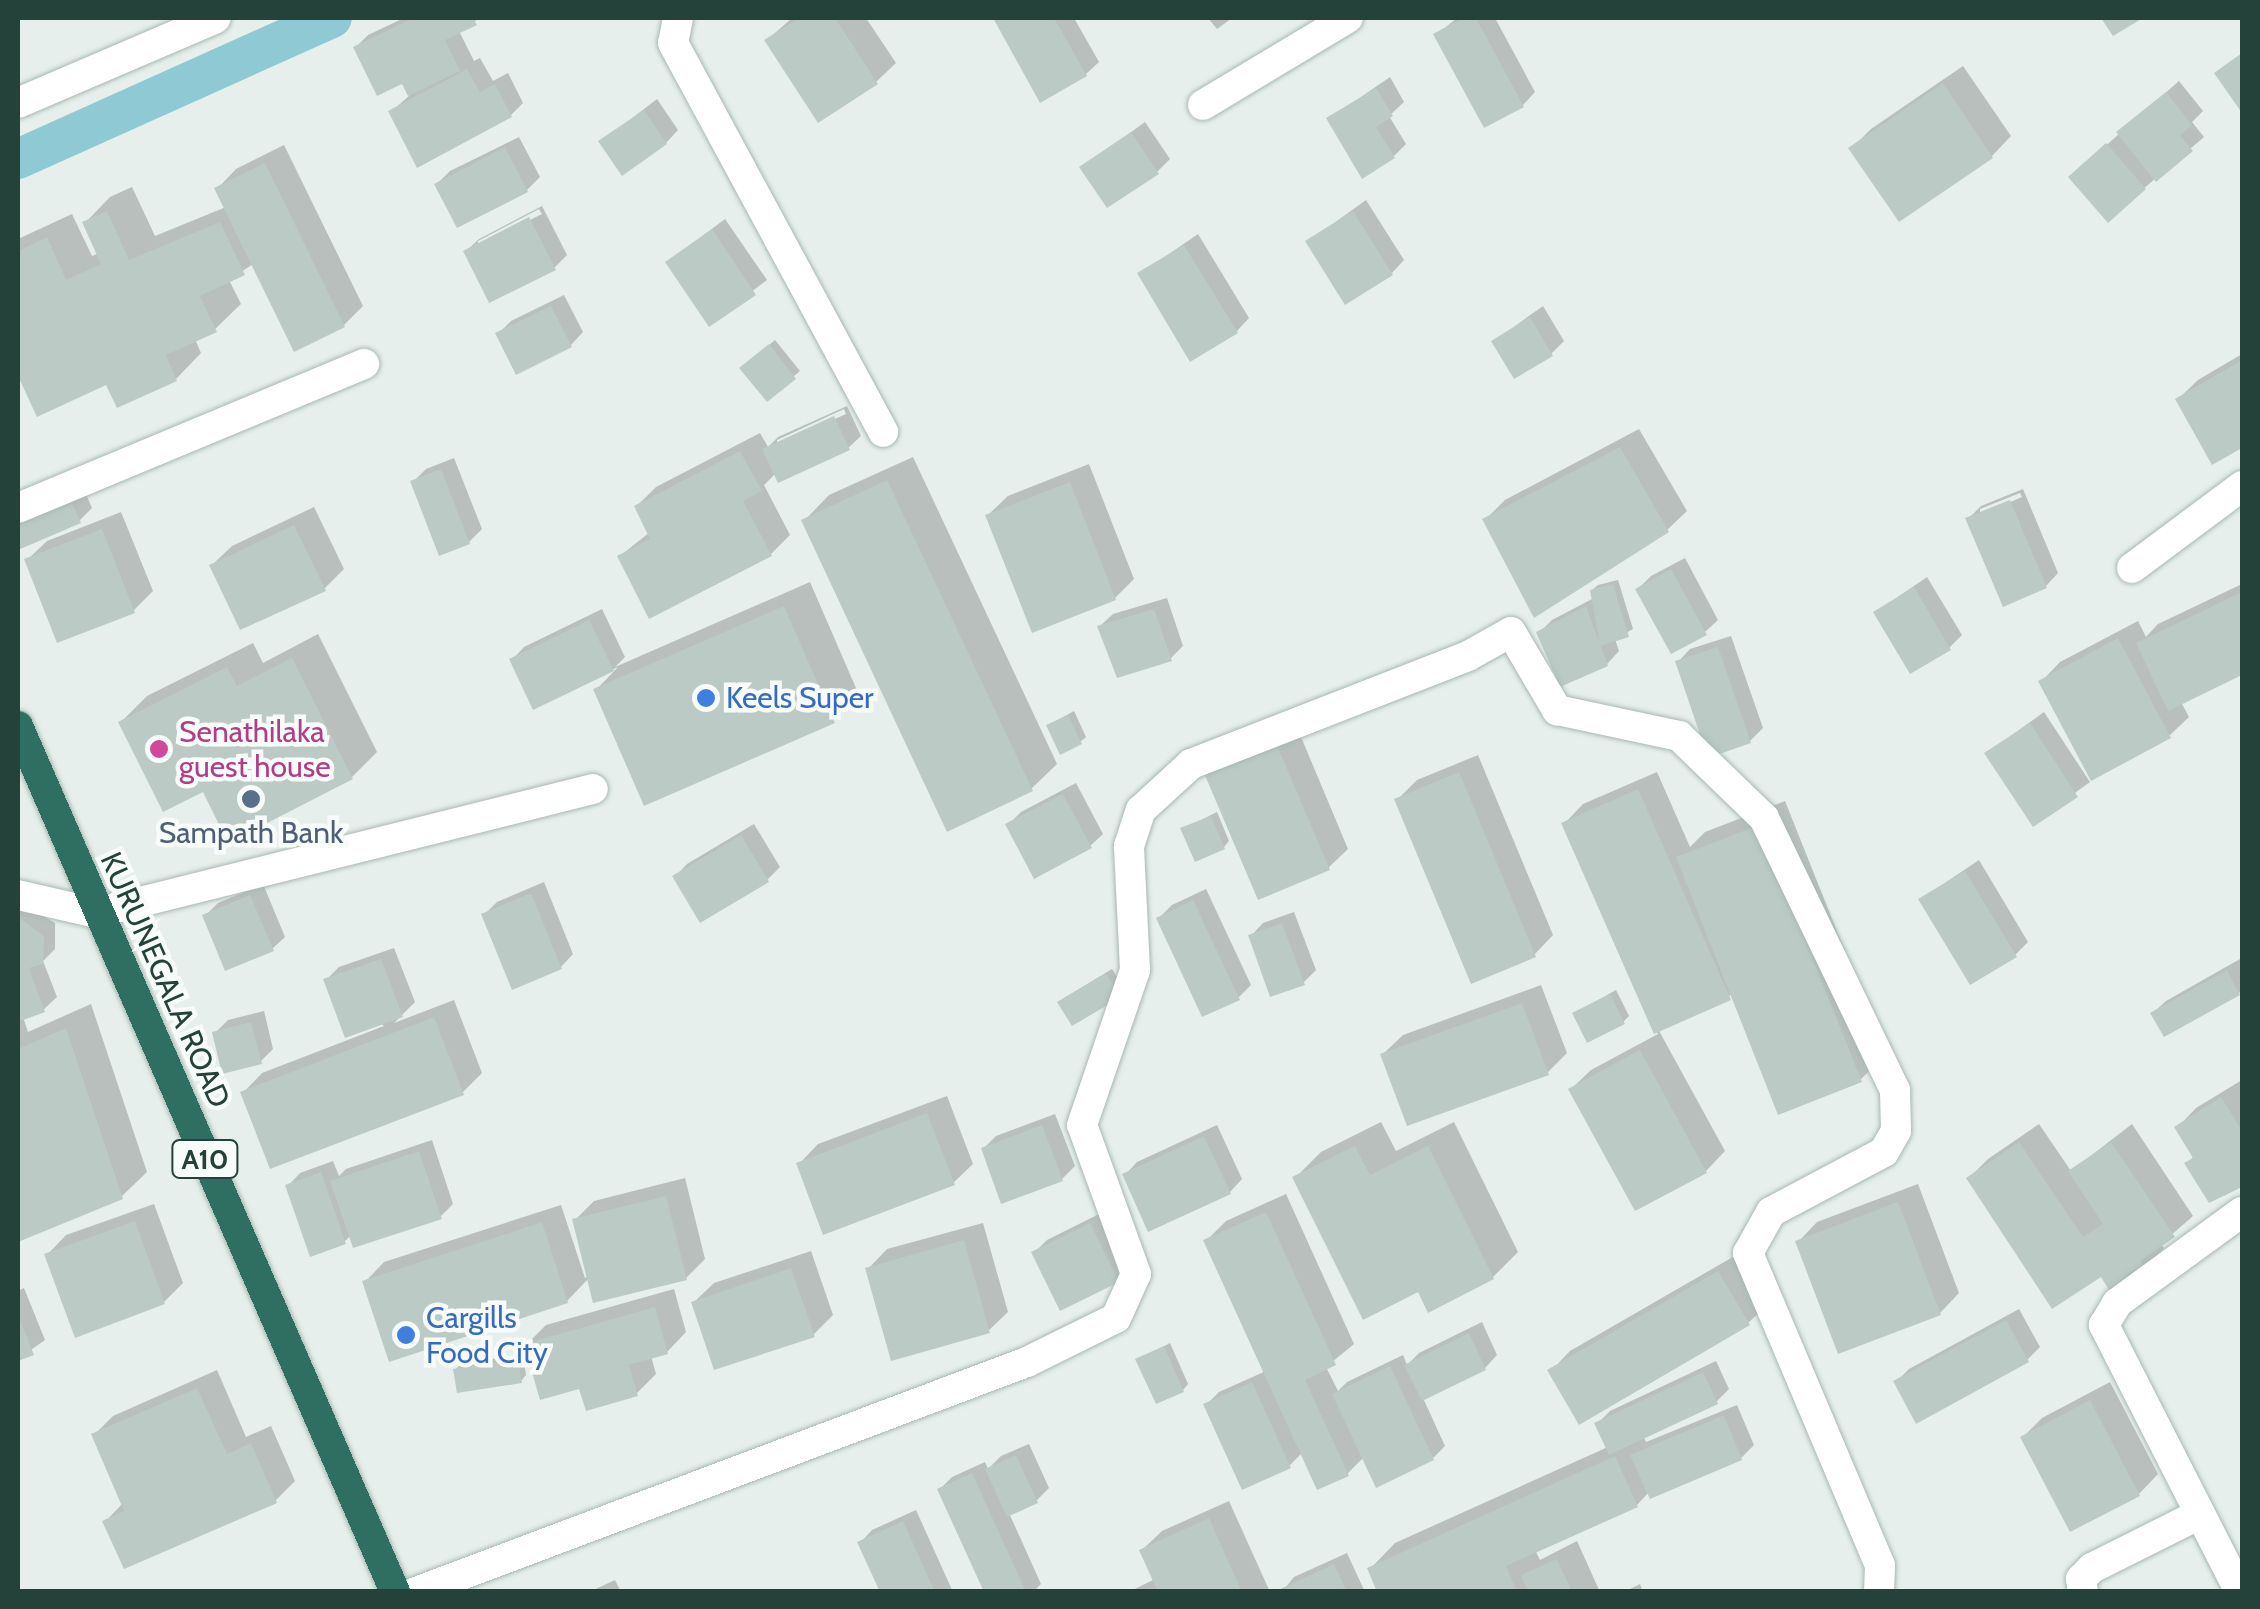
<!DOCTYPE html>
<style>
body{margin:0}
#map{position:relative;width:2260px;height:1609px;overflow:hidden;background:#e6efeb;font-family:Cabin,sans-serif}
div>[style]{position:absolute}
.shadow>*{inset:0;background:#0003}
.canal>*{height:40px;margin:-20px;padding:0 20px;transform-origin:20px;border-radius:20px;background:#8ec9d4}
.building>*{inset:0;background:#bbcac4}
.roads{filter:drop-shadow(0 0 2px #a8b8b2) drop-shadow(0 0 2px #a8b8b2)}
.minor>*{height:30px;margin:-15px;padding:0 15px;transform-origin:15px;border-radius:15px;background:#fff}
.highway>*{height:30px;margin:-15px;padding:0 15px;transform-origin:15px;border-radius:15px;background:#2f6f62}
.dots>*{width:28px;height:28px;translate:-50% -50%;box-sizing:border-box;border:5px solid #f7fbf9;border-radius:50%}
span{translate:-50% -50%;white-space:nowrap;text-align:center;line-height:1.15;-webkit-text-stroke:9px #f7fbf9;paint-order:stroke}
.shield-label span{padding:2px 8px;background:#f7fbf9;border:2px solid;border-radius:8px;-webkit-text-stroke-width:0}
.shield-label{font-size:28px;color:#24423a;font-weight:700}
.shop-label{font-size:30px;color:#366cbe}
.left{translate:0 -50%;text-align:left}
.hotel-label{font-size:30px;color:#b23c85}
.service-label{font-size:30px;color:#4e5e75}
.street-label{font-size:30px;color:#24423a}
.frame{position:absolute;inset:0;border:20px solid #24423a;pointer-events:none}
</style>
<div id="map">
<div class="shadow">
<div style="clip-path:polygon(404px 18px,480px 18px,459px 31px,474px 61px,480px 58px,493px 81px,508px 73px,523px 103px,511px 115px,391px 112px,410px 95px,403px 81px,356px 47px,368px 35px)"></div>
<div style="clip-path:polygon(792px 18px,866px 18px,896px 63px,876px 82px,767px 40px)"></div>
<div style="clip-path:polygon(996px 18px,1074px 18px,1099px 62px,1086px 74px,1041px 100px)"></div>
<div style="clip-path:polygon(1208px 18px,1232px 18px,1217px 29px)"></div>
<div style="clip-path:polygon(1457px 18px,1495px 18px,1535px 92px,1523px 105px,1436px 35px)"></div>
<div style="clip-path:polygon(1963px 66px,2011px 136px,1992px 156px,1900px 218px,1852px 148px,1871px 129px)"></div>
<div style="clip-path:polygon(1390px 77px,1404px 102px,1389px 116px,1406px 144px,1394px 156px,1329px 119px)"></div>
<div style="clip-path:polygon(2179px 81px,2203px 111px,2192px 122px,2204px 137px,2108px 219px,2084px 165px)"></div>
<div style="clip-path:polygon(657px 99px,678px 130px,666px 143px,601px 142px)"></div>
<div style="clip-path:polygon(1145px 122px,1170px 159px,1157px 172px,1082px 168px)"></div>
<div style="clip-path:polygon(519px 137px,540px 177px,527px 190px,458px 225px,437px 184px,450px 171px)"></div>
<div style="clip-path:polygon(284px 145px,363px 306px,344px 325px,253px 264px,229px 280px,241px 304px,215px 329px,195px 339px,201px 353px,176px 379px,107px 382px,38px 414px,18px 370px,18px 239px,72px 214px,92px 256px,99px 253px,85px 223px,110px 197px,132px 187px,155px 236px,226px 207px,217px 189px,236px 169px)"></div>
<div style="clip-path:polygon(1366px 200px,1404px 260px,1392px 273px,1308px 242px)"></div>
<div style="clip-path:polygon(evenodd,542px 206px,567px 255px,554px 268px,466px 251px,479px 239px,542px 206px,539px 209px,542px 214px,478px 246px,478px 241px,539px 209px)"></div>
<div style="clip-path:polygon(725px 219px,767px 280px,710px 323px,668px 262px)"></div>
<div style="clip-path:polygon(1198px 234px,1249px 318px,1237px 331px,1140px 274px)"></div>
<div style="clip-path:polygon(564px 295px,583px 332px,571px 345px,498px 334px,511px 321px)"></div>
<div style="clip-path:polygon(1543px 306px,1564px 341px,1551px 354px,1494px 341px)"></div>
<div style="clip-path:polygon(775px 340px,800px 371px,767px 399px,748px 363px)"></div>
<div style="clip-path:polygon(2242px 354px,2242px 445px,2213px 461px,2178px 399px,2198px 380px)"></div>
<div style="clip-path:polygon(evenodd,847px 406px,861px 436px,848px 448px,776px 473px,764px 485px,790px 535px,771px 554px,620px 556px,650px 532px,637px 506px,656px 487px,760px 433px,768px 447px,778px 437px,847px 406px,844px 409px,846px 414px,777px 445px,777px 440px,844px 409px)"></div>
<div style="clip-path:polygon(1639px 429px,1687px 511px,1667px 530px,1486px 519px,1505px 500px)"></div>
<div style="clip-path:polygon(913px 457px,1057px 764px,1031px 789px,804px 521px,829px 495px)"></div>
<div style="clip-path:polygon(454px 458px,482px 529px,469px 542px,413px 482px,426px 469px)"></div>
<div style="clip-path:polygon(1089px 464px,1134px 579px,1115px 598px,988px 515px,1008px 496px)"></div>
<div style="clip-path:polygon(82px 485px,92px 508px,79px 521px,18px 548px,18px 513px)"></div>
<div style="clip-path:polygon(evenodd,2023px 489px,2058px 573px,2046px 586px,1968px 519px,1981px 506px,2023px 489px,2020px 493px,2022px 497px,1980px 515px,1980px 509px,2020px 493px)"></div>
<div style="clip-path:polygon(314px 507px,344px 569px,324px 589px,212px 565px,232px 546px)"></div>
<div style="clip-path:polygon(121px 512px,153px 591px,133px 611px,27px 560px,47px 541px)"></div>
<div style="clip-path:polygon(1685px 558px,1718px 620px,1705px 632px,1638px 589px,1651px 576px)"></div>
<div style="clip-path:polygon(1927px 577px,1962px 635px,1949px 648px,1876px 612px)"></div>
<div style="clip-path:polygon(1618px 580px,1633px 629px,1615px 639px,1619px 651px,1607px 664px,1539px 633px,1552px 620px,1594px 598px,1592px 590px,1598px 585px)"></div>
<div style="clip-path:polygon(810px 582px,859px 695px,834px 720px,596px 690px,618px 667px,535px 707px,512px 660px,524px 647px,602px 609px,625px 657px,615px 667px)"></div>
<div style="clip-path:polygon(2242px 584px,2242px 672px,2181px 702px,2189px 717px,2169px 736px,2041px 682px,2060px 662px,2138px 621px,2146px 637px,2158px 624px)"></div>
<div style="clip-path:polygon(1167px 598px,1183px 646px,1170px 659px,1100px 626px,1113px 614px)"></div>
<div style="clip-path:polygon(318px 634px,377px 752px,352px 777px,204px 789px,121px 722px,147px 696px,253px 643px,263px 663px)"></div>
<div style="clip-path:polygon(1731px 636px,1763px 728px,1750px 741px,1678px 662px,1690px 649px)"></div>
<div style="clip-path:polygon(1074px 711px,1086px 737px,1080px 742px,1049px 725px)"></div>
<div style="clip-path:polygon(2044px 712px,2090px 782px,2033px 823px,1987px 753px)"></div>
<div style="clip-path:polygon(1296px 725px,1348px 849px,1328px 868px,1207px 773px)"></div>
<div style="clip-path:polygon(1478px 755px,1553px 935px,1534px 955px,1397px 800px,1417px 780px)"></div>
<div style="clip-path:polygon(1657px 772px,1690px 847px,1705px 832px,1785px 801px,1886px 1054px,1860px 1080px,1733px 994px,1658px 1029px,1725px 1151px,1706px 1171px,1636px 1208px,1571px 1089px,1591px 1070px,1658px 1034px,1564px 824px,1583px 804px)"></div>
<div style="clip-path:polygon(1076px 783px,1103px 834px,1090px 846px,1008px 825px,1021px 812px)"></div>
<div style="clip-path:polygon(1217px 812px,1229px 841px,1224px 847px,1183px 829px)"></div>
<div style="clip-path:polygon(754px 824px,780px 867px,767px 880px,675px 877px,687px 864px)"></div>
<div style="clip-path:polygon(1979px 860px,2028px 942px,2015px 955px,1921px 899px)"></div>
<div style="clip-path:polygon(544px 882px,573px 954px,561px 967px,484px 915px,497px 902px)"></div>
<div style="clip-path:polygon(263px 884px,285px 937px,272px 949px,205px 916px,218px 903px)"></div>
<div style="clip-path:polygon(1206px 889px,1251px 985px,1238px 998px,1159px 918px,1172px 905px)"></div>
<div style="clip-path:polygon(18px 901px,55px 923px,55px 949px,43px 961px,57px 997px,44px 1009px,23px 1017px,28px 1032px,91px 1004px,147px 1172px,121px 1197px,18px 1239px)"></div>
<div style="clip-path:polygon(1294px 912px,1316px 970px,1303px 983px,1251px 936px,1263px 923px)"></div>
<div style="clip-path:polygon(394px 948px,415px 1002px,394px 1023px,454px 1000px,482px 1073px,463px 1092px,243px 1093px,262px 1073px,384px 1026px,326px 980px,339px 967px)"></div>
<div style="clip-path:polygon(2240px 959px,2242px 989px,2239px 993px,2153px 1013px,2166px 1001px)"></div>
<div style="clip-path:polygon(1112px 969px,1125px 990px,1060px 1002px,1066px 997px)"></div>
<div style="clip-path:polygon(1541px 985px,1567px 1053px,1547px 1073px,1383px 1054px,1403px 1035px)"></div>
<div style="clip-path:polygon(1616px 990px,1629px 1016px,1623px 1022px,1575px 1013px)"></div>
<div style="clip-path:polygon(264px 1011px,273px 1049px,260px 1062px,215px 1033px,228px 1020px)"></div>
<div style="clip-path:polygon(2242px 1080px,2242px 1184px,2224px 1196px,2187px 1164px,2194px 1156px,2177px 1128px,2196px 1108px)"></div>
<div style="clip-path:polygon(947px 1096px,973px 1164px,953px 1183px,799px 1164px,818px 1144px)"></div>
<div style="clip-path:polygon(1055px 1114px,1075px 1166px,1062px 1179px,983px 1149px,996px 1136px)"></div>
<div style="clip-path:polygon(1381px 1122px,1396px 1151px,1454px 1122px,1518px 1252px,1493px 1277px,1419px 1289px,1295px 1178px,1321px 1152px)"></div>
<div style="clip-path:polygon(2039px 1124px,2071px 1171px,2132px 1124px,2193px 1216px,2161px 1244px,2164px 1248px,2145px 1268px,2102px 1273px,1969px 1178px,1988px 1159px)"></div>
<div style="clip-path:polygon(1217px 1125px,1242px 1179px,1230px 1192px,1125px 1175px,1137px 1162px)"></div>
<div style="clip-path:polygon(432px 1140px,453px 1204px,440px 1217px,351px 1235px,344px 1242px,288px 1186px,300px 1173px,333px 1161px,339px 1176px,346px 1169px)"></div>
<div style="clip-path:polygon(685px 1178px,705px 1259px,686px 1278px,589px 1278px,567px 1301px,365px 1282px,384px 1262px,561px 1205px,585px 1278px,589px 1276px,575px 1220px,594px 1201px)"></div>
<div style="clip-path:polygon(1918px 1184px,1959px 1293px,1940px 1313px,1798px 1242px,1817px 1222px)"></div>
<div style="clip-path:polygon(1286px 1194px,1354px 1344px,1326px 1367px,1338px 1391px,1347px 1382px,1403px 1355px,1407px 1365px,1419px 1353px,1482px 1322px,1497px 1355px,1485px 1368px,1423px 1398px,1445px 1446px,1433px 1458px,1364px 1457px,1347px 1474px,1303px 1452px,1289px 1466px,1206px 1405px,1219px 1392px,1266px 1371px,1206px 1241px,1226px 1221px)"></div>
<div style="clip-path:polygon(154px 1204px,183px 1283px,164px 1302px,47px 1255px,66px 1235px)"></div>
<div style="clip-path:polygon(1103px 1212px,1130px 1267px,1117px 1280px,1034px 1253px,1047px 1240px)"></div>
<div style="clip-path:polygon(983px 1223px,1008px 1312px,988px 1331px,868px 1269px,887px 1249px)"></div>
<div style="clip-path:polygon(811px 1251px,833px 1315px,813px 1335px,694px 1302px,714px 1283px)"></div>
<div style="clip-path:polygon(1738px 1254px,1768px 1304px,1748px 1323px,1551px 1371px,1570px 1351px)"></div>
<div style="clip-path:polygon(24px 1288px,45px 1340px,18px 1359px,18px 1291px)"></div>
<div style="clip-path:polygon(674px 1289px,686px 1332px,667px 1352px,651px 1356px,656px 1374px,636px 1394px,581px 1386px,527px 1344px,546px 1325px)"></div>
<div style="clip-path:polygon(2019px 1309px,2040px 1347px,2027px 1360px,1896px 1382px,1909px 1369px)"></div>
<div style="clip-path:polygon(1170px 1343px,1188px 1384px,1183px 1390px,1138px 1360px)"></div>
<div style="clip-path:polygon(523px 1354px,526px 1375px,521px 1381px,456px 1369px,461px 1364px)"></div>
<div style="clip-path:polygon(1716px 1361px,1729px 1389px,1716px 1402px,1643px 1436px,1646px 1442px,1737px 1405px,1754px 1445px,1741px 1458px,1649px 1492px,1637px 1505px,1535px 1550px,1540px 1560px,1577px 1541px,1600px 1592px,1380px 1592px,1370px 1569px,1395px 1543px,1608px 1447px,1597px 1424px,1610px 1411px)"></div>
<div style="clip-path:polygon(217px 1370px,246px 1437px,271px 1426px,295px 1481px,276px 1500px,105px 1522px,123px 1503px,94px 1435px,113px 1416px)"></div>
<div style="clip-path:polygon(2110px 1382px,2158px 1474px,2139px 1494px,2023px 1437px,2042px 1418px)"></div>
<div style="clip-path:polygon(1029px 1444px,1049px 1488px,1036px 1501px,1009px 1513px,1041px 1584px,1033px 1592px,986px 1592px,940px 1489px,952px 1477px,985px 1462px,988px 1469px,1001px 1456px)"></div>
<div style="clip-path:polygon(1229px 1501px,1270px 1592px,1129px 1592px,1155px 1579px,1142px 1550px,1162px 1531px)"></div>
<div style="clip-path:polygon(916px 1510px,953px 1592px,882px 1592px,860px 1543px,872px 1530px)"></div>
<div style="clip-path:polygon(1347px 1553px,1365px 1592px,1282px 1592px,1294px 1577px)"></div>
<div style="clip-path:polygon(615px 1580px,621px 1592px,589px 1592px)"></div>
<div style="clip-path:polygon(1640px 1584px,1643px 1592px,1624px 1592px)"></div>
</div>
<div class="canal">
<div style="left:18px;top:159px;width:344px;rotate:-24.2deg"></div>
</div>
<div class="building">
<div style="clip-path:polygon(413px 18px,473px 18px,477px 25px,445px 40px,460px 71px,408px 96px,402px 84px,377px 96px,353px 47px)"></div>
<div style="clip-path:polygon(799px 18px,835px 18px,878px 84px,818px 123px,764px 40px)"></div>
<div style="clip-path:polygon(993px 18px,1054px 18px,1087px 76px,1040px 103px)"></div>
<div style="clip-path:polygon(1463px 18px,1476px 18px,1524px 107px,1484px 128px,1433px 34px)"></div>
<div style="clip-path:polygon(2101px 18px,2143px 18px,2113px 36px)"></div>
<div style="clip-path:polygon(2242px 53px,2242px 113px,2214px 73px)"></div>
<div style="clip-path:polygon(467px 69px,480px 92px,495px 84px,512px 117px,417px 168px,388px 111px)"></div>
<div style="clip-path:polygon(1943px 83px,1993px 158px,1899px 222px,1848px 148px)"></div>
<div style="clip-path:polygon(1376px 88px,1393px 116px,1376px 127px,1395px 158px,1362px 179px,1326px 118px)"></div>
<div style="clip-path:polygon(2166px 92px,2192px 125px,2180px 135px,2193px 151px,2156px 182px,2116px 132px)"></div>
<div style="clip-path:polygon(644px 110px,667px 144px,622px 176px,598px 141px)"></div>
<div style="clip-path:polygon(1131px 132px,1159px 174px,1107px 208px,1079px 167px)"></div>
<div style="clip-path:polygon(2106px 143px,2146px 189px,2108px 223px,2068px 177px)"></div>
<div style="clip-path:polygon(505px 147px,528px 192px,457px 228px,434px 184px)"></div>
<div style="clip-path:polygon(265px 163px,345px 327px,294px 352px,214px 188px)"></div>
<div style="clip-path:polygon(107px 211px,129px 260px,220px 222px,245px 275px,200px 296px,217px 332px,166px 355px,177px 381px,117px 408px,106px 385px,37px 417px,18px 376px,18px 251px,47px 237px,66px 280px,101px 264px,82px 222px)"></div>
<div style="clip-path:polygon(1353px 211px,1393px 275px,1345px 305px,1305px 241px)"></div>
<div style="clip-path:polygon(529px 217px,556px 270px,489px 303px,463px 251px)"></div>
<div style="clip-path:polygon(712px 229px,756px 295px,709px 327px,665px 262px)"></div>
<div style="clip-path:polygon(1184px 245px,1238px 333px,1190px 362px,1137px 273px)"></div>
<div style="clip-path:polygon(551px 306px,572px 347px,516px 375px,495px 333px)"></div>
<div style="clip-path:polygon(1530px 317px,1553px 356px,1514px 379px,1491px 341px)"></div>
<div style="clip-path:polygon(769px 344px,796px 379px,767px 402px,739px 368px)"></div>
<div style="clip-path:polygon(2242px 360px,2242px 448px,2212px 465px,2175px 399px)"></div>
<div style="clip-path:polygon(834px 416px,850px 450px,778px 483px,762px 449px)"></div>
<div style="clip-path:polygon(1620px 447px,1669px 532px,1534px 618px,1482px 519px)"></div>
<div style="clip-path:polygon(740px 451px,762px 491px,743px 501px,772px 556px,649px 619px,617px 556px,650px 539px,634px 506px)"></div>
<div style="clip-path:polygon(441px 469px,470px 544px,439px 556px,410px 481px)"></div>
<div style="clip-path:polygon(887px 480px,1033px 791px,947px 832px,801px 520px)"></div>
<div style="clip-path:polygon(1070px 482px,1116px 600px,1032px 633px,985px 515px)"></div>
<div style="clip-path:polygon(69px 496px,81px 523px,18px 550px,18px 519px)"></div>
<div style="clip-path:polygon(2010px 500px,2047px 588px,2003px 607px,1965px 518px)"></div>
<div style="clip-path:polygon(294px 525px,326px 591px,240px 630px,209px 565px)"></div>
<div style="clip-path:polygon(102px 529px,135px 613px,57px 643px,24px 559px)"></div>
<div style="clip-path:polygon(1671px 569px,1707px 635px,1671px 654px,1635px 589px)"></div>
<div style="clip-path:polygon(1613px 584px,1629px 637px,1600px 646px,1590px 590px)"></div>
<div style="clip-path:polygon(1914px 587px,1951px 650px,1910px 674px,1873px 612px)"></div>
<div style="clip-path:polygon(2242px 592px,2242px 675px,2168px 711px,2136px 643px)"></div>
<div style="clip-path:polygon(784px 606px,835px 723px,644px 806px,593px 689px)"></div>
<div style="clip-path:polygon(1586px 606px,1608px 666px,1560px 687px,1536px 632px)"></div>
<div style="clip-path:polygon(1154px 609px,1172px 661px,1117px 678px,1097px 626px)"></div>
<div style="clip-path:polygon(589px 620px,614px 671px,533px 710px,509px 659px)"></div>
<div style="clip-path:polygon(2118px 638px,2171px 738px,2091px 781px,2038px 681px)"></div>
<div style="clip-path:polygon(1718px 647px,1751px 743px,1708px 758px,1675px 661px)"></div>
<div style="clip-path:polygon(292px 658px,353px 779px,228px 843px,203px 792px,163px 812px,118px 722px,227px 667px,237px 686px)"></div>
<div style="clip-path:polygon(1068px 715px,1082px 744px,1060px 755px,1046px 725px)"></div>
<div style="clip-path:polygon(2030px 723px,2078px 797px,2033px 827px,1984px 753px)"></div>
<div style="clip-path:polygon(1276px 743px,1330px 870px,1258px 900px,1204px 773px)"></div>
<div style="clip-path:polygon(1459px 772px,1536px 957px,1471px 984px,1394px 799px)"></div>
<div style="clip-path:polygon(1638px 789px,1731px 1000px,1654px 1034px,1561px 823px)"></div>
<div style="clip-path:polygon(1063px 794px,1092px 848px,1034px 879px,1005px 824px)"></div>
<div style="clip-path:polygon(1211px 816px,1225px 849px,1195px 862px,1180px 828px)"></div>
<div style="clip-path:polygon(1759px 825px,1862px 1082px,1778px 1115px,1676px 857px)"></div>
<div style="clip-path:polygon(741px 835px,769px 882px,700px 923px,672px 876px)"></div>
<div style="clip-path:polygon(1965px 871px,2017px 957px,1970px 985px,1918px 899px)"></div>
<div style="clip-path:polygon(531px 893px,562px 969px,512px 990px,481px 914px)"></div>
<div style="clip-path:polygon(250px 895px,274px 951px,225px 971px,202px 915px)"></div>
<div style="clip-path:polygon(1193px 900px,1240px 1000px,1202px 1017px,1156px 918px)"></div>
<div style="clip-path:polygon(18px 917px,44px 936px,43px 964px,29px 968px,45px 1012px,18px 1022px)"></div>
<div style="clip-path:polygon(1282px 923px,1305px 985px,1270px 997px,1248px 935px)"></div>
<div style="clip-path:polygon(381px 959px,403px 1017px,345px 1038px,323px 979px)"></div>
<div style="clip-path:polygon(2227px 970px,2240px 995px,2164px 1037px,2150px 1013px)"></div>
<div style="clip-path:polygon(1106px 973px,1121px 997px,1072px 1026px,1057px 1002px)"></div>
<div style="clip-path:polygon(1610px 994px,1625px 1024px,1587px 1043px,1572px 1013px)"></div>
<div style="clip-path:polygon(1522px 1003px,1549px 1075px,1407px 1126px,1380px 1054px)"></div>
<div style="clip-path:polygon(434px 1017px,464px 1095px,270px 1169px,240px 1092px)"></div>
<div style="clip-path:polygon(251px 1022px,262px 1064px,222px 1074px,212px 1032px)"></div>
<div style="clip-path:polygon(66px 1028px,123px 1199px,18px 1242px,18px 1049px)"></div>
<div style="clip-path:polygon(1640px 1050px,1707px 1173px,1635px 1211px,1568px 1089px)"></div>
<div style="clip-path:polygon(2221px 1097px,2242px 1131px,2242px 1187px,2209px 1203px,2184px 1163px,2193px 1158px,2174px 1127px)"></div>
<div style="clip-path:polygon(927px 1113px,955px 1185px,823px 1235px,796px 1163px)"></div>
<div style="clip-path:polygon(1042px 1125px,1063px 1181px,1001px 1204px,981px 1148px)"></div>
<div style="clip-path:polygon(1204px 1136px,1231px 1194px,1148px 1232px,1122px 1174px)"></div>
<div style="clip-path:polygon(2019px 1142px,2083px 1237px,2103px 1224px,2068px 1171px,2111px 1142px,2175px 1237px,2140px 1261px,2146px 1270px,2111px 1293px,2101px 1277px,2052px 1309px,1966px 1178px)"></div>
<div style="clip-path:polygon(1355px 1146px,1370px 1175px,1428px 1146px,1494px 1279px,1428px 1313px,1418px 1292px,1363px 1320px,1292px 1177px)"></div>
<div style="clip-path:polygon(419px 1151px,442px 1219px,353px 1248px,330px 1181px)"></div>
<div style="clip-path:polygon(321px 1172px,346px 1244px,310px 1257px,285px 1185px)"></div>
<div style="clip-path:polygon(666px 1196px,687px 1280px,593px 1303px,572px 1219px)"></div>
<div style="clip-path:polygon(1898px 1202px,1941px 1315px,1838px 1354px,1795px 1241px)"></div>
<div style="clip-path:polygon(1266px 1212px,1336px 1365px,1305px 1380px,1349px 1476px,1317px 1490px,1203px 1240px)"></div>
<div style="clip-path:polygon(135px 1221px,165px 1304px,75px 1338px,44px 1254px)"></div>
<div style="clip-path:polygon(542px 1222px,568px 1303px,389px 1362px,362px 1281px)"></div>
<div style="clip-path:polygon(1090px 1223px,1119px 1282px,1060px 1311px,1031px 1252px)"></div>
<div style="clip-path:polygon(964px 1240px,990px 1333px,891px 1361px,865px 1268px)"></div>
<div style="clip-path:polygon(791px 1268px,815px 1337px,714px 1370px,691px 1302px)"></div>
<div style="clip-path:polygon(1718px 1271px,1750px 1325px,1579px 1425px,1547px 1370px)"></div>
<div style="clip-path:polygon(655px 1307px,668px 1354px,629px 1365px,638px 1396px,586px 1411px,579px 1389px,540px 1400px,524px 1344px)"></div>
<div style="clip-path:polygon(18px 1315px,34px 1355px,18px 1361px)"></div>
<div style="clip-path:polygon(2006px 1320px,2029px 1362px,1916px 1424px,1893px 1381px)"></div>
<div style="clip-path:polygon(1469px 1333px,1486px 1370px,1422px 1401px,1404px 1365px)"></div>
<div style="clip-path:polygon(1164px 1346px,1184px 1392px,1156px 1404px,1135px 1359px)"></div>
<div style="clip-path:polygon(518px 1359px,522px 1383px,457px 1393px,453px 1369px)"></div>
<div style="clip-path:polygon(1390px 1366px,1434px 1460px,1376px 1488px,1332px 1394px)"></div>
<div style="clip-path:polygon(1703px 1372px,1718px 1404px,1609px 1455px,1594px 1423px)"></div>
<div style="clip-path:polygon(1252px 1382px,1291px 1468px,1242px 1490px,1203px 1404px)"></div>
<div style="clip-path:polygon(197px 1388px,227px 1454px,251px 1443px,277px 1503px,124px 1569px,102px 1521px,124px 1511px,91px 1434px)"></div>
<div style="clip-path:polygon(2090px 1400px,2140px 1496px,2070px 1532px,2020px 1437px)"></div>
<div style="clip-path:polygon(1724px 1415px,1742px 1460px,1650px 1499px,1630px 1455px)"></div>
<div style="clip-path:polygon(1016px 1455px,1038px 1503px,1007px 1517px,985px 1469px)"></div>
<div style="clip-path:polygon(1615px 1456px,1638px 1507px,1506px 1566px,1517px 1592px,1377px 1592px,1367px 1568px)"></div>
<div style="clip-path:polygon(972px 1473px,1026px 1592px,984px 1592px,937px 1489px)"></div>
<div style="clip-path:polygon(1209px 1518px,1242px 1592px,1158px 1592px,1139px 1550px)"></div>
<div style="clip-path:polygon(903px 1521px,935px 1592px,880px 1592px,857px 1542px)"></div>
<div style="clip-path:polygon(1557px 1559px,1572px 1592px,1528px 1592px,1521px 1575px)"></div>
<div style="clip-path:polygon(1334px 1564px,1347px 1592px,1274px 1592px)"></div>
</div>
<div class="roads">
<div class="minor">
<div style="left:678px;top:18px;width:25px;rotate:101deg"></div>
<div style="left:673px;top:43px;width:442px;rotate:61.6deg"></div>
<div style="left:18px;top:103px;width:215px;rotate:-23.2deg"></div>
<div style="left:1203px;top:105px;width:169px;rotate:-31deg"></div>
<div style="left:18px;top:508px;width:375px;rotate:-22.6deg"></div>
<div style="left:2132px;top:568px;width:137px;rotate:-36.7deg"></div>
<div style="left:18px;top:895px;width:80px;rotate:13deg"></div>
<div style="left:96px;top:913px;width:512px;rotate:-14.01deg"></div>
<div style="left:416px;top:1592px;width:653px;rotate:-20.63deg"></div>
<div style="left:1027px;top:1362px;width:99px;rotate:-26.3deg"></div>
<div style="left:1116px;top:1318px;width:48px;rotate:-65.6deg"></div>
<div style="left:1136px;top:1274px;width:158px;rotate:-109.9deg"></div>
<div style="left:1082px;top:1125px;width:164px;rotate:-71.1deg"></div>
<div style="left:1135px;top:970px;width:124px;rotate:-92.8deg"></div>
<div style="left:1129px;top:846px;width:38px;rotate:-72deg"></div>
<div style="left:1141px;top:810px;width:68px;rotate:-42.6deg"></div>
<div style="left:1191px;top:764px;width:297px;rotate:-21.3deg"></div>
<div style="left:1468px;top:656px;width:49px;rotate:-29.2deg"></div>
<div style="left:1511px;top:632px;width:91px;rotate:59.5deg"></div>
<div style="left:1557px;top:710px;width:125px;rotate:12deg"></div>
<div style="left:1679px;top:736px;width:118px;rotate:44deg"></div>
<div style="left:1764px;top:818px;width:302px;rotate:64.3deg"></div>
<div style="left:1895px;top:1090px;width:41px;rotate:88.6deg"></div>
<div style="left:1896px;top:1131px;width:24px;rotate:120deg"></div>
<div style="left:1884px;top:1152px;width:128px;rotate:152deg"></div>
<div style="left:1771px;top:1212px;width:47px;rotate:119.3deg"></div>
<div style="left:1748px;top:1253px;width:339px;rotate:67.1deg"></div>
<div style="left:1880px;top:1565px;width:27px;rotate:92deg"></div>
<div style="left:2083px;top:1592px;width:13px;rotate:-99deg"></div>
<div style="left:2081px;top:1579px;width:16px;rotate:-45deg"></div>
<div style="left:2092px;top:1568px;width:119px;rotate:-26.6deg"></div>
<div style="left:2240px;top:1592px;width:300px;rotate:-117deg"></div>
<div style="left:2104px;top:1325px;width:26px;rotate:-59deg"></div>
<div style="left:2117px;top:1303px;width:155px;rotate:-36.1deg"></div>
</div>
<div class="highway">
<div style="left:18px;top:726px;width:945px;rotate:66.47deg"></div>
</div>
</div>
<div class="dots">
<div style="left:706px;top:698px;background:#3f7fe0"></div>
<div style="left:159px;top:749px;background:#d1479c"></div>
<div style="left:251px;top:799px;background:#5c6f8a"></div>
<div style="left:406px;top:1335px;background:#3f7fe0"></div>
</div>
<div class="shield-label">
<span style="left:205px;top:1159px">A10</span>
</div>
<div class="shop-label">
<span class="left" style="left:726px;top:698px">Keels Super</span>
<span class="left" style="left:426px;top:1335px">Cargills<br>Food City</span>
</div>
<div class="hotel-label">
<span class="left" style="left:179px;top:749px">Senathilaka<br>guest house</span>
</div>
<div class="service-label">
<span style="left:251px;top:833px">Sampath Bank</span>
</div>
<div class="street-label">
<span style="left:165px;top:980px;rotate:66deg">KURUNEGALA ROAD</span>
</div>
<div class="frame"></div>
</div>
